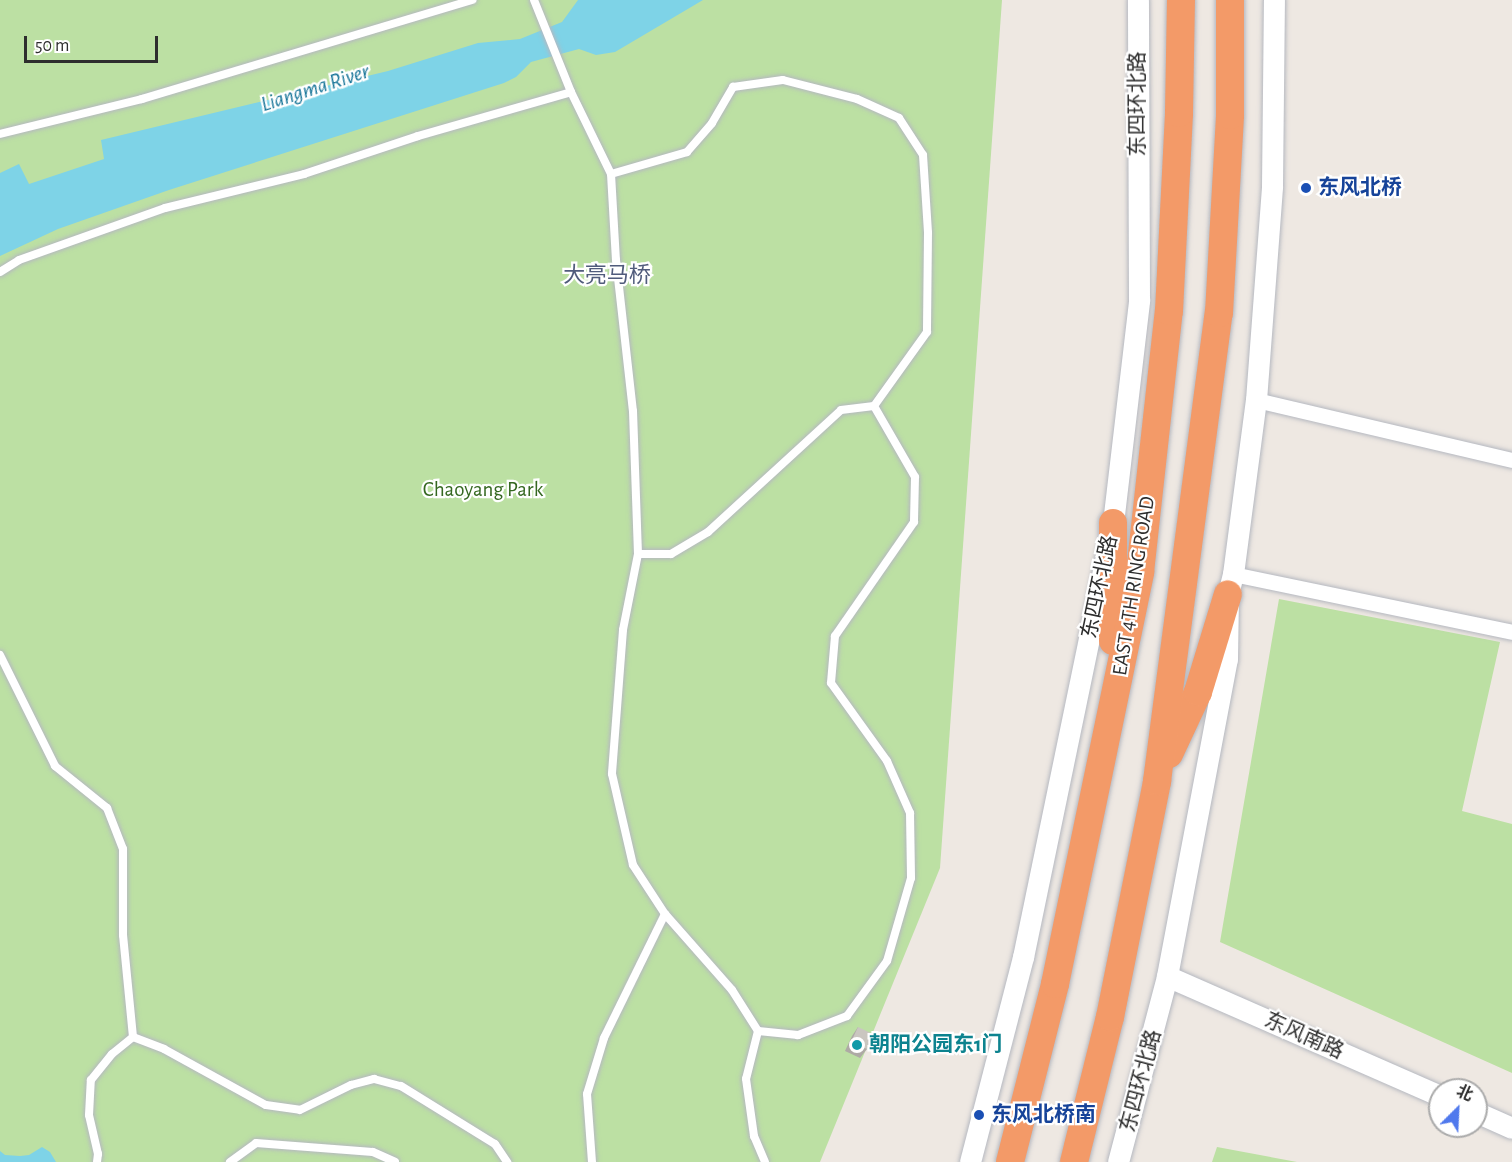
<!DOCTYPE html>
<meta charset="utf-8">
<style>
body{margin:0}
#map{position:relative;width:1512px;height:1162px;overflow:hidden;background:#eee8e2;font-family:"Alegreya Sans","Noto Sans SC",sans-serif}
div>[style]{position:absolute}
.green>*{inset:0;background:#bce0a3}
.water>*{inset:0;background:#7ed3e7}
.roads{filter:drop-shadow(0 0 2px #b5b8c0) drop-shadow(0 0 2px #b5b8c0)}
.lane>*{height:8px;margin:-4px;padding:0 4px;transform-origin:4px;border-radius:4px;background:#fff}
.street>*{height:15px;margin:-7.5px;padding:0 7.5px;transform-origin:7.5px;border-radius:7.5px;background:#fff}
.secondary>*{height:21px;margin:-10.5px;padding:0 10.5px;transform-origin:10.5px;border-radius:10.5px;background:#fff}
.highway>*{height:28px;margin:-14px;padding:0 14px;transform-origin:14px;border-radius:14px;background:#f39a68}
.wall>*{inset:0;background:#aeaaa5}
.building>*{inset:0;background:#cac6c0}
.dots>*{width:16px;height:16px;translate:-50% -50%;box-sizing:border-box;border:3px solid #fff;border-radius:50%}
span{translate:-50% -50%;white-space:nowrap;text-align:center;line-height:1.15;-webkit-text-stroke:4.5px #fff;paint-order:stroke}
.street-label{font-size:21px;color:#2e2e2e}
.transit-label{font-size:21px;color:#164399;font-weight:700}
.left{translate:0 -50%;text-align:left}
.park-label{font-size:21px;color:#356821}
.culture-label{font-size:21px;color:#0d838f;font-weight:700}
.water-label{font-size:22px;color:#187598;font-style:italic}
.neighbourhood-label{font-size:22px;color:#515c7c}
.north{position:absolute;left:1428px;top:1078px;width:60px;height:60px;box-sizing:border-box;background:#fff;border:2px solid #ababab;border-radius:50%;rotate:24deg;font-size:16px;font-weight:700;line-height:24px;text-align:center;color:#2e2e2e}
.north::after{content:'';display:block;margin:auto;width:21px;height:27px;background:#5079ed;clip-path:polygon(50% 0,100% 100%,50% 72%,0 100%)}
.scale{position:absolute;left:24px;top:36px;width:134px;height:27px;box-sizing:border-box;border:3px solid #2e2e2e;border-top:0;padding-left:8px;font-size:18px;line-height:21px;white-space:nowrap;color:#2e2e2e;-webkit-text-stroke:4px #fff;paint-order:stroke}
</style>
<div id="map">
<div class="green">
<div style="clip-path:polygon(0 0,1002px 0,940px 868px,820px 1162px,0 1162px)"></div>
<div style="clip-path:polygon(1279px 599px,1500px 642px,1462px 811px,1512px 824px,1512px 1073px,1220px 942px)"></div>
<div style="clip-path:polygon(1217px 1147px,1297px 1162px,1212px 1162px)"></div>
</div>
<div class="water">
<div style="clip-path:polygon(578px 0,703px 0,615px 52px,596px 55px,579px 49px,531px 62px,516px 77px,504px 83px,169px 190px,58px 229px,0 256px,0 173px,19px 164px,29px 184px,104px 159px,101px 140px,388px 71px,478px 43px,520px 39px,562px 22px)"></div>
<div style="clip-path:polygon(42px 1147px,50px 1152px,56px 1162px,0 1162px,0 1151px,5px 1155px,20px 1156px,29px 1155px)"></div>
</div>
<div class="roads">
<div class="lane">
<div style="left:534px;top:0;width:99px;rotate:68.1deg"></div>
<div style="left:571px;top:92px;width:91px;rotate:64deg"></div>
<div style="left:611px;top:174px;width:86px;rotate:86.7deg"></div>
<div style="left:616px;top:260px;width:152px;rotate:83.6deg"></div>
<div style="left:633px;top:411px;width:143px;rotate:88deg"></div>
<div style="left:638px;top:554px;width:77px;rotate:101.2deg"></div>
<div style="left:623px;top:630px;width:144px;rotate:94.4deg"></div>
<div style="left:612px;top:774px;width:93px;rotate:77deg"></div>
<div style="left:633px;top:865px;width:59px;rotate:56.9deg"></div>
<div style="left:665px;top:914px;width:101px;rotate:48.6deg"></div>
<div style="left:732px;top:990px;width:49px;rotate:57.6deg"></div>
<div style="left:758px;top:1031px;width:49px;rotate:104deg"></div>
<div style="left:746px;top:1079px;width:58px;rotate:82deg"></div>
<div style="left:754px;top:1136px;width:28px;rotate:67deg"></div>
<div style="left:0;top:134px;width:146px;rotate:-13.8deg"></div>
<div style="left:142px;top:99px;width:345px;rotate:-16.7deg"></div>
<div style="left:611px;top:174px;width:79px;rotate:-16.1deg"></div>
<div style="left:687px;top:152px;width:38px;rotate:-49deg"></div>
<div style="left:712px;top:123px;width:42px;rotate:-59.7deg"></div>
<div style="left:733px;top:87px;width:50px;rotate:-8deg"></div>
<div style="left:783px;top:80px;width:76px;rotate:14.4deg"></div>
<div style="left:857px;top:99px;width:46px;rotate:24.3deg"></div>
<div style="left:899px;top:118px;width:44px;rotate:57deg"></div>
<div style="left:923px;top:155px;width:78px;rotate:86.3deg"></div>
<div style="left:928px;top:233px;width:99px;rotate:90.6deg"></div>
<div style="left:927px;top:332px;width:91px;rotate:125.6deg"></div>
<div style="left:874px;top:406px;width:82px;rotate:60deg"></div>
<div style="left:915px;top:477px;width:45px;rotate:91.3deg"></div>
<div style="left:914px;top:522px;width:139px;rotate:124.7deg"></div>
<div style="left:835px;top:636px;width:47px;rotate:94.9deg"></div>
<div style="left:831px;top:683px;width:96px;rotate:54.3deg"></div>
<div style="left:887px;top:761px;width:57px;rotate:66.1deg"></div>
<div style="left:910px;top:813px;width:65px;rotate:89.1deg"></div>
<div style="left:911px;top:878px;width:86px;rotate:106.1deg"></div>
<div style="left:887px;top:961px;width:68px;rotate:126deg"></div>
<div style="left:847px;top:1016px;width:53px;rotate:158.8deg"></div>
<div style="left:798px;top:1035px;width:40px;rotate:-174.3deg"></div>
<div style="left:0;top:272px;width:22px;rotate:-32deg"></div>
<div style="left:19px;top:260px;width:155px;rotate:-19.6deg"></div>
<div style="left:165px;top:208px;width:143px;rotate:-13.7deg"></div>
<div style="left:304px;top:174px;width:120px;rotate:-18.4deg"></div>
<div style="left:418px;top:136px;width:159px;rotate:-16deg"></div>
<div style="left:638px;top:554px;width:33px"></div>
<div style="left:671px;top:554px;width:43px;rotate:-30.7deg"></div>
<div style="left:708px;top:532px;width:180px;rotate:-42.5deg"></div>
<div style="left:841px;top:410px;width:33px;rotate:-7deg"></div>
<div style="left:0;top:655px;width:124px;rotate:63.6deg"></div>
<div style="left:55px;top:766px;width:67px;rotate:38.9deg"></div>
<div style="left:107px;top:808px;width:44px;rotate:68.7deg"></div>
<div style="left:123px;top:849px;width:86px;rotate:90deg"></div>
<div style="left:123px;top:935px;width:102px;rotate:84.4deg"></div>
<div style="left:133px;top:1037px;width:33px;rotate:21deg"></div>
<div style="left:164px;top:1049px;width:116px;rotate:28.8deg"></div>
<div style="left:266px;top:1105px;width:34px;rotate:8deg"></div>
<div style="left:300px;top:1110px;width:57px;rotate:-26.1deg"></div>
<div style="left:351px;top:1085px;width:24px;rotate:-15deg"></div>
<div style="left:374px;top:1079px;width:28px;rotate:15deg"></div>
<div style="left:401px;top:1086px;width:110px;rotate:31.7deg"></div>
<div style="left:495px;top:1144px;width:22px;rotate:56deg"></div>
<div style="left:97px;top:1162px;width:8px;rotate:-83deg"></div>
<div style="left:98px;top:1154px;width:40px;rotate:-103deg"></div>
<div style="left:89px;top:1115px;width:35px;rotate:-87deg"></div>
<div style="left:91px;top:1080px;width:33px;rotate:-51deg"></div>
<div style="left:112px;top:1054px;width:27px;rotate:-39deg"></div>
<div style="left:230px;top:1162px;width:32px;rotate:-36deg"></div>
<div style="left:256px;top:1143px;width:117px;rotate:4.4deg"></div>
<div style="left:373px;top:1152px;width:24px;rotate:24deg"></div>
<div style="left:592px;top:1162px;width:68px;rotate:-94.2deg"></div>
<div style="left:587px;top:1094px;width:59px;rotate:-73.1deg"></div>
<div style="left:604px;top:1038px;width:138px;rotate:-63.8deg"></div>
</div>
<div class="street">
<div style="left:1256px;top:400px;width:263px;rotate:13.2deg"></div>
<div style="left:1233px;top:574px;width:285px;rotate:11.7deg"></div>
</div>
<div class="secondary">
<div style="left:1167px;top:976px;width:298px;rotate:23.7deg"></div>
<div style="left:1476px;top:1112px;width:39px;rotate:24deg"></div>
<div style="left:970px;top:1162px;width:212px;rotate:-75.5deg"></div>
<div style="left:1023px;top:957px;width:443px;rotate:-78.3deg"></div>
<div style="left:1113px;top:523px;width:225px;rotate:-83.3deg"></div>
<div style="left:1139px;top:300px;width:300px;rotate:-90.2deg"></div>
<div style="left:1118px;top:1162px;width:192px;rotate:-75.2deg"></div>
<div style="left:1167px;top:976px;width:323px;rotate:-79.3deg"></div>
<div style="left:1227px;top:659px;width:65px;rotate:-89.1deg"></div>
<div style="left:1228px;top:594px;width:21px;rotate:-76deg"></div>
<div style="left:1233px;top:574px;width:176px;rotate:-82.5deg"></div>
<div style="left:1256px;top:400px;width:215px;rotate:-85.7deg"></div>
<div style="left:1272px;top:186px;width:186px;rotate:-89.4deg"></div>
</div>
<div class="highway">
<div style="left:1113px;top:641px;width:118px;rotate:-90deg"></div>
<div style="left:1169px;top:754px;width:68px;rotate:-64.9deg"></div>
<div style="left:1198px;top:692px;width:102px;rotate:-73deg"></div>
<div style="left:1010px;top:1162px;width:184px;rotate:-75.8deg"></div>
<div style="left:1055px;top:984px;width:421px;rotate:-78.3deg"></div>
<div style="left:1140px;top:572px;width:263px;rotate:-83.7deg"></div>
<div style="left:1169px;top:311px;width:198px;rotate:-87.1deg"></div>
<div style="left:1179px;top:113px;width:113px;rotate:-89deg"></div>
<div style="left:1074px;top:1162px;width:149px;rotate:-76.1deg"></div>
<div style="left:1110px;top:1017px;width:241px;rotate:-78.7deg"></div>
<div style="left:1157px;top:781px;width:472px;rotate:-82.5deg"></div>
<div style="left:1219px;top:313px;width:198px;rotate:-86.8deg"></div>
<div style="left:1230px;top:115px;width:115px;rotate:-90deg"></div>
</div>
</div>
<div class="wall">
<div style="clip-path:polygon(858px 1027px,867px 1049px,860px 1058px,845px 1051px,852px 1036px)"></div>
</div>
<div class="building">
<div style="clip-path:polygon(858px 1027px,873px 1034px,867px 1049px,851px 1042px)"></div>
</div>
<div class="dots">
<div style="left:1306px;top:188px;background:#1a4fb4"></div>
<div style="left:857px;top:1045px;background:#0f9aa8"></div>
<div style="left:979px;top:1115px;background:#1a4fb4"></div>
</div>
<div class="street-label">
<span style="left:1138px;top:104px;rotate:-90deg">东四环北路</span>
<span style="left:1134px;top:586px;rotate:-81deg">EAST 4TH RING ROAD</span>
<span style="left:1100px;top:587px;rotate:-78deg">东四环北路</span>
<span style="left:1304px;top:1036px;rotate:24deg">东风南路</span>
<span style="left:1141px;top:1081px;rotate:-75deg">东四环北路</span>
</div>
<div class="transit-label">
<span class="left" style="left:1318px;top:188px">东风北桥</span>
<span class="left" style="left:991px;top:1115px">东风北桥南</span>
</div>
<div class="park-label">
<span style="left:483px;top:490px">Chaoyang Park</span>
</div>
<div class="culture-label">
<span class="left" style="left:869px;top:1045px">朝阳公园东1门</span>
</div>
<div class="water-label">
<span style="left:315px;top:88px;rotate:-18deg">Liangma River</span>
</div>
<div class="neighbourhood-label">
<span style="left:607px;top:276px">大亮马桥</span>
</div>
<div class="north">北</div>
<div class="scale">50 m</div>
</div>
